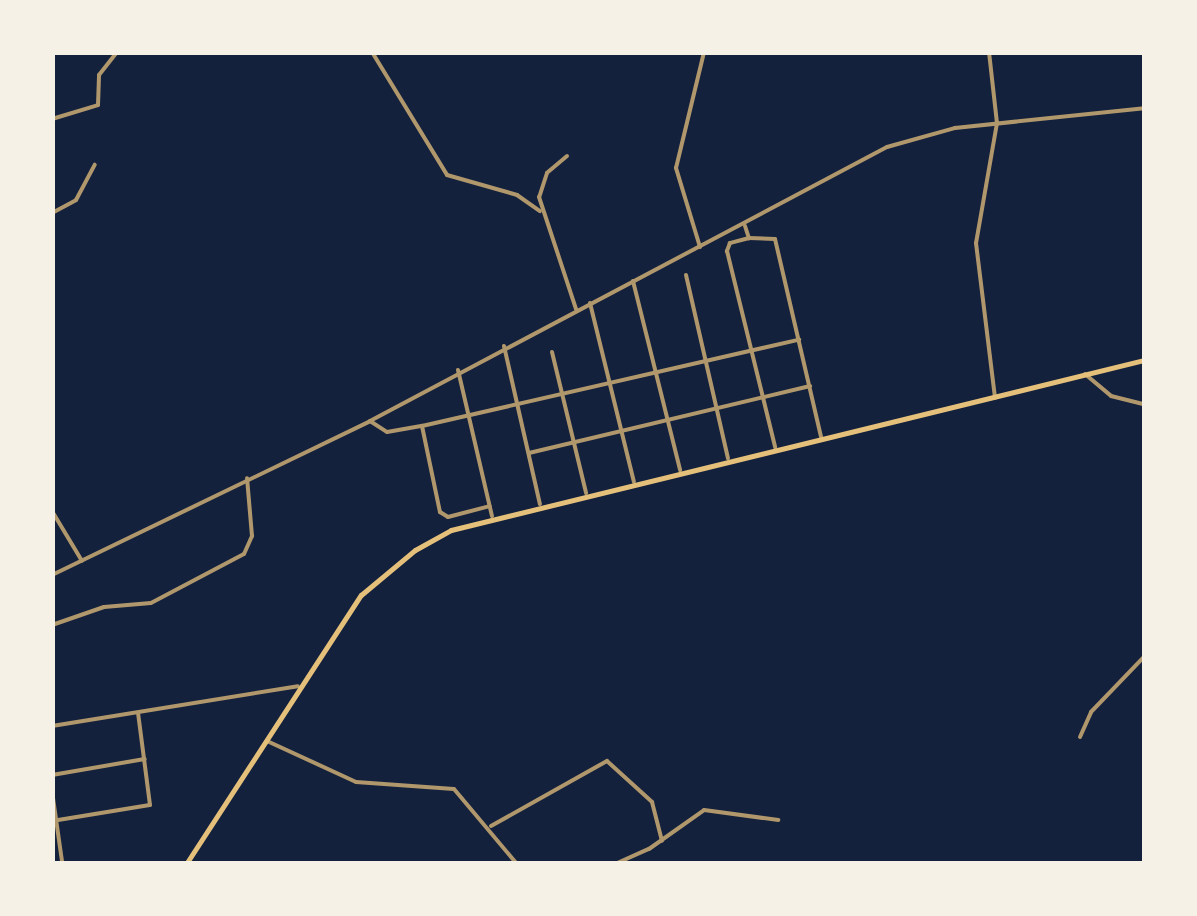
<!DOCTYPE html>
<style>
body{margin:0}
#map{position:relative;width:1197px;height:916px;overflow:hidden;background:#14213d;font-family:"IBM Plex Serif",serif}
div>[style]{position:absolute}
.minor>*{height:4px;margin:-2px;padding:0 2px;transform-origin:2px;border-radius:2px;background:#b1986c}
.secondary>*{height:5px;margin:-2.5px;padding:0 2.5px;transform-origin:2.5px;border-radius:2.5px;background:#e5c07b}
span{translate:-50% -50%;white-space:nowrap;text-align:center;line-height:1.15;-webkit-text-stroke:8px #f6f1e7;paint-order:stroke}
.frame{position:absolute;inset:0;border:55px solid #f6f1e7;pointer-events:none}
</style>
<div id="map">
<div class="minor">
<div style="left:372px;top:52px;width:144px;rotate:58.6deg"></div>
<div style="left:447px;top:175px;width:73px;rotate:15.9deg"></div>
<div style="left:517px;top:195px;width:28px;rotate:35deg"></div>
<div style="left:989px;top:52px;width:71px;rotate:83.6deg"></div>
<div style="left:997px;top:123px;width:122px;rotate:99.9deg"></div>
<div style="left:976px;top:243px;width:156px;rotate:83deg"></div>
<div style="left:52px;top:119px;width:48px;rotate:-16.9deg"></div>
<div style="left:98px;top:105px;width:30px;rotate:-88deg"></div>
<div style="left:99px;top:75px;width:29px;rotate:-52deg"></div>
<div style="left:567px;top:156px;width:26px;rotate:140deg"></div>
<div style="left:547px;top:173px;width:25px;rotate:108deg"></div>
<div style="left:539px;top:197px;width:118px;rotate:71.7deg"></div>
<div style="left:52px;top:213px;width:27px;rotate:-28deg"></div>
<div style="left:76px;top:200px;width:40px;rotate:-62deg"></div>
<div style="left:745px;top:226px;width:13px;rotate:72deg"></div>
<div style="left:749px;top:238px;width:26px;rotate:2deg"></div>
<div style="left:775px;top:239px;width:203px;rotate:76.9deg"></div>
<div style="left:749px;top:238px;width:20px;rotate:165deg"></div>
<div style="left:730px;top:243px;width:9px;rotate:111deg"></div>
<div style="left:727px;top:251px;width:202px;rotate:76.2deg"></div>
<div style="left:700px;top:247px;width:83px;rotate:-106.9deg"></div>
<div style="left:676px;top:168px;width:119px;rotate:-76.4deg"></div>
<div style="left:686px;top:275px;width:188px;rotate:77.1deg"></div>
<div style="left:633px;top:281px;width:195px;rotate:76deg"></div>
<div style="left:590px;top:303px;width:184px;rotate:76.2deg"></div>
<div style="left:504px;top:346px;width:162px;rotate:77.2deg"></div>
<div style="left:552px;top:352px;width:145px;rotate:76.4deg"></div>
<div style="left:458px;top:370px;width:150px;rotate:76.9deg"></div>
<div style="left:1085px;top:374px;width:34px;rotate:40deg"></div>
<div style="left:1111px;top:396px;width:34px;rotate:14deg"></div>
<div style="left:370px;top:421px;width:20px;rotate:33deg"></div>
<div style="left:387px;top:432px;width:36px;rotate:-10deg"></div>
<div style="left:422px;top:426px;width:387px;rotate:-12.9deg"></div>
<div style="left:422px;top:426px;width:88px;rotate:78.2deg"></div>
<div style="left:440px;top:512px;width:9px;rotate:32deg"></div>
<div style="left:448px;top:517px;width:43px;rotate:-14.7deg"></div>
<div style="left:529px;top:453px;width:289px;rotate:-13.4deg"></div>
<div style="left:52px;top:511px;width:58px;rotate:59deg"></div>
<div style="left:52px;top:575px;width:353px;rotate:-25.8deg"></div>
<div style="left:370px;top:421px;width:585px;rotate:-27.92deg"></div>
<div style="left:887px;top:147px;width:71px;rotate:-15.6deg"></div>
<div style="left:955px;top:128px;width:190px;rotate:-6deg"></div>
<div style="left:52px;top:625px;width:55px;rotate:-19.1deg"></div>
<div style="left:104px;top:607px;width:47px;rotate:-4.9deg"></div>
<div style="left:151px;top:603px;width:105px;rotate:-27.8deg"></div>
<div style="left:244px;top:554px;width:20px;rotate:-66deg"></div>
<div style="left:252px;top:536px;width:58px;rotate:-94.9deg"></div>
<div style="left:52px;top:726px;width:249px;rotate:-9.2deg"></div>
<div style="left:1080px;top:737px;width:27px;rotate:-66deg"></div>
<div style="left:1091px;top:712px;width:76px;rotate:-46.1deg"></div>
<div style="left:267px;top:741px;width:98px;rotate:24.7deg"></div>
<div style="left:356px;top:782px;width:98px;rotate:4.1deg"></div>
<div style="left:454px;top:789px;width:98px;rotate:50deg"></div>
<div style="left:52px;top:775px;width:94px;rotate:-9.8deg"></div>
<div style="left:52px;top:791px;width:71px;rotate:81.9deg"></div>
<div style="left:52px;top:821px;width:99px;rotate:-9.3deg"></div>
<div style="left:150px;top:805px;width:93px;rotate:-97.4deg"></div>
<div style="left:491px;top:826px;width:133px;rotate:-29.3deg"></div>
<div style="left:607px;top:761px;width:61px;rotate:42.3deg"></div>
<div style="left:652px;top:802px;width:40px;rotate:75.6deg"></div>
<div style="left:615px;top:864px;width:37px;rotate:-24deg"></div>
<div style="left:649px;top:849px;width:67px;rotate:-35.3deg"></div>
<div style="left:704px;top:810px;width:75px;rotate:7.7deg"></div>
</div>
<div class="secondary">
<div style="left:186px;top:864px;width:321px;rotate:-57deg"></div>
<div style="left:361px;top:595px;width:70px;rotate:-39.8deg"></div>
<div style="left:415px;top:550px;width:41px;rotate:-29.1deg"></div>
<div style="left:451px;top:530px;width:714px;rotate:-13.78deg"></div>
</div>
<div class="frame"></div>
</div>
